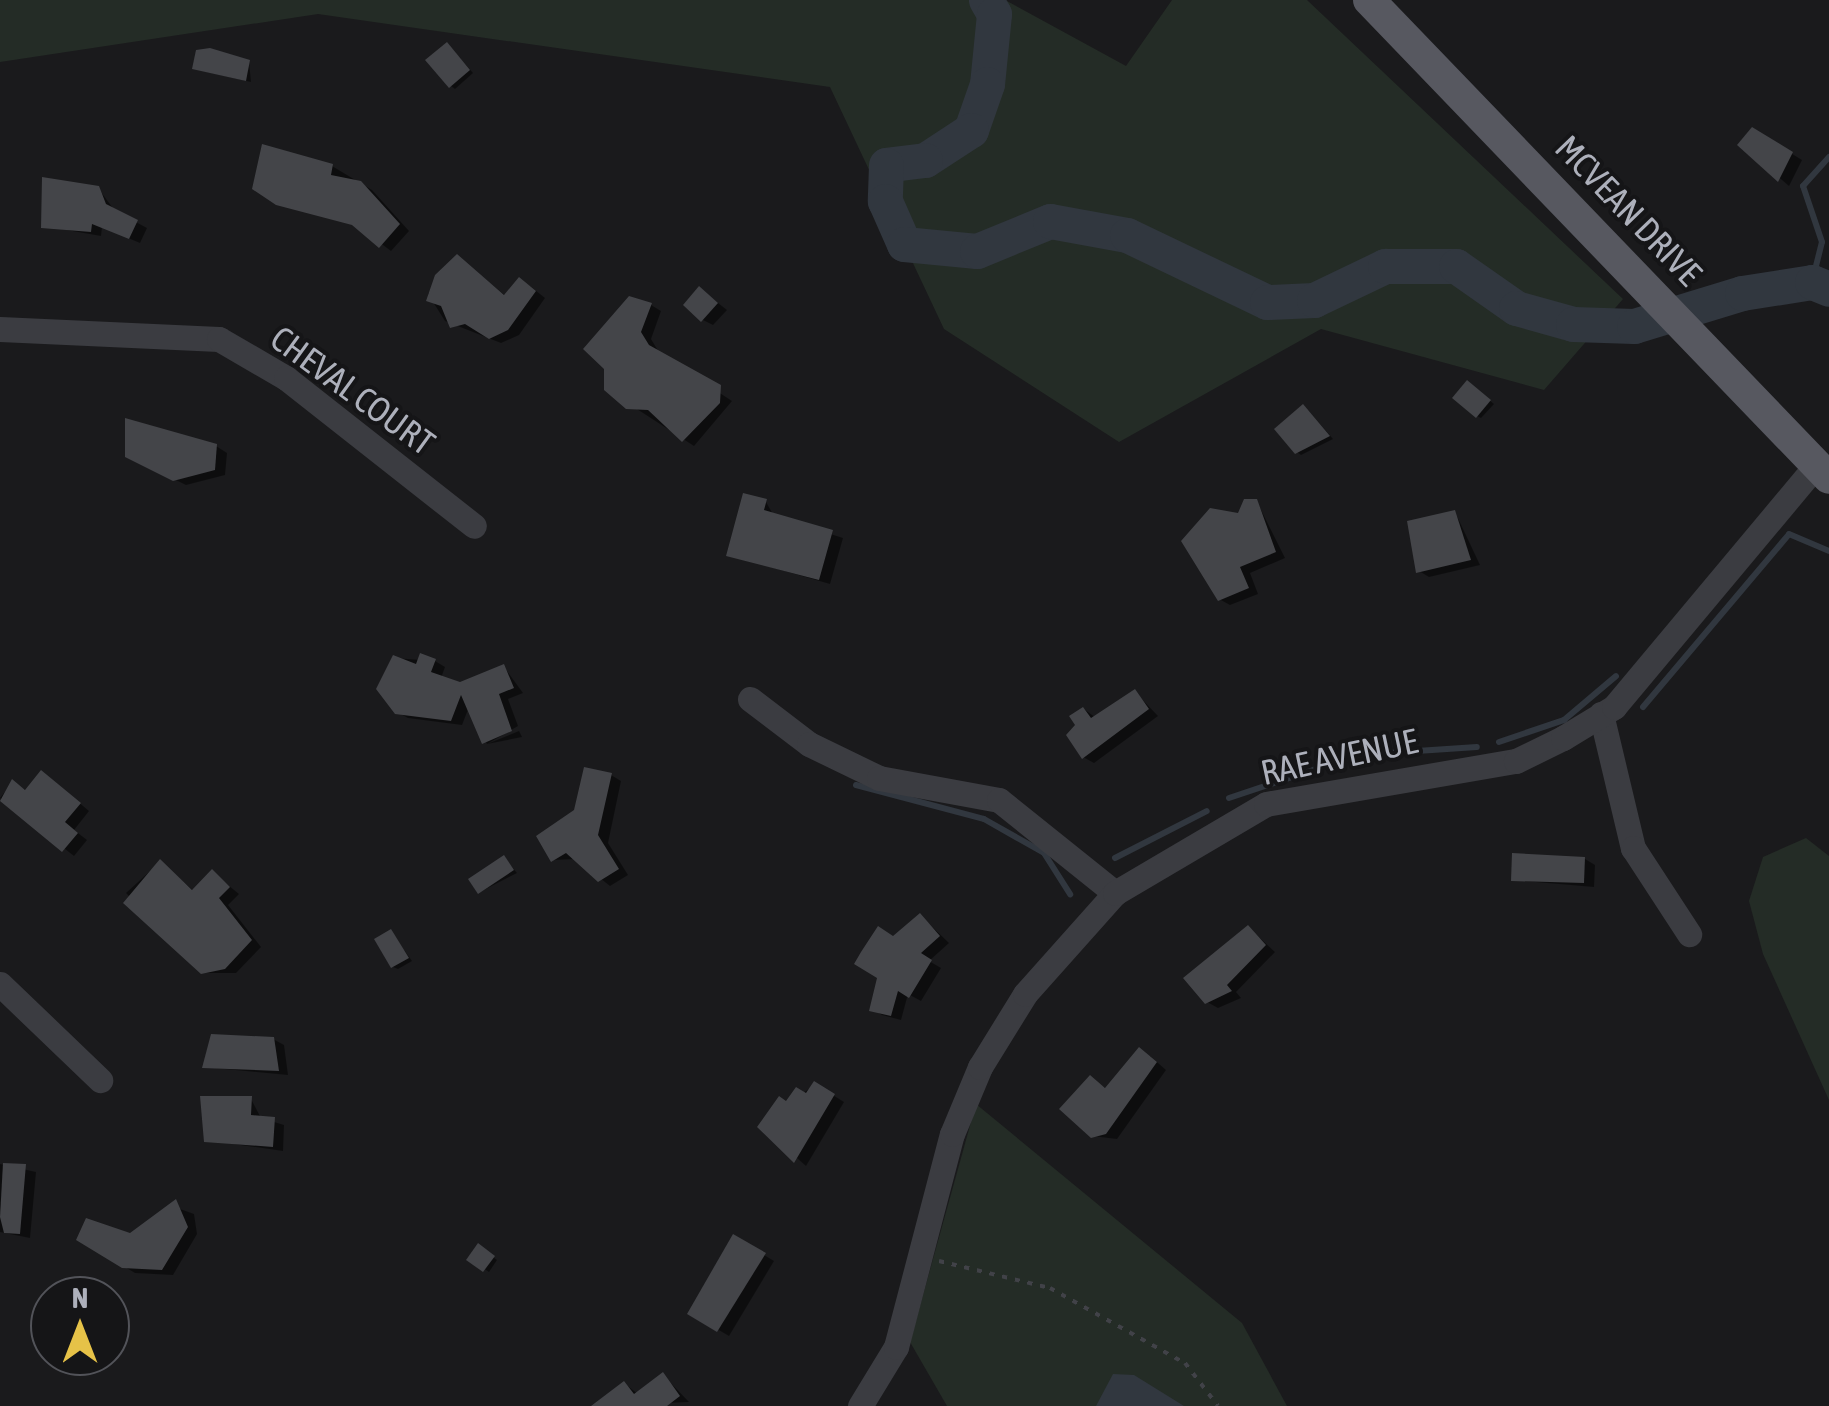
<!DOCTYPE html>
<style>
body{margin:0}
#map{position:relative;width:1829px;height:1406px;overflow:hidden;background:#1a1a1c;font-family:"Asap Condensed",sans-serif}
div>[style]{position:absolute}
.green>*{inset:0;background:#242c26}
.water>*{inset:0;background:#31373f}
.shadow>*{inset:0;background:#0007}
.stream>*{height:6px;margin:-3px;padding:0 3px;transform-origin:3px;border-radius:3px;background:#31373f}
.river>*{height:35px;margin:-17.5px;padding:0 17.5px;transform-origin:17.5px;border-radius:17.5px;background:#31373f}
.building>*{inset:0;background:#444549}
.path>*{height:4px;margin-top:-2px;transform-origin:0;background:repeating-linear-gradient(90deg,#414248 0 5px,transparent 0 13px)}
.minor>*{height:25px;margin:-12.5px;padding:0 12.5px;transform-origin:12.5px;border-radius:12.5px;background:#3b3c41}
.major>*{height:32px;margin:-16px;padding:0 16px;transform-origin:16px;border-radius:16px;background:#575860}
span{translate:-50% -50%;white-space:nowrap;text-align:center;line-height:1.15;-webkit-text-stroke:8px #151517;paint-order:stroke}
.street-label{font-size:35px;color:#adb0bb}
.north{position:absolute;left:30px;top:1276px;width:100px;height:100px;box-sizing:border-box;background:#151517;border:2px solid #525359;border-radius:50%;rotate:0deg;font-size:28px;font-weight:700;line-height:40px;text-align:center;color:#adb0bb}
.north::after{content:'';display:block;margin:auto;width:35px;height:45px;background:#e6c248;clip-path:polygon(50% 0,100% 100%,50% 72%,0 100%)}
</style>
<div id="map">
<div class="green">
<div style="clip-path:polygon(0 0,1005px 0,1126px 66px,1172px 0,1307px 0,1623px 299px,1544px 390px,1321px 329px,1119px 442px,944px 329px,830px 87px,318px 14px,0 62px)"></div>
<div style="clip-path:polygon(1806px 838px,1829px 856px,1829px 1100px,1763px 954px,1749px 901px,1763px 857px)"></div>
<div style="clip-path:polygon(976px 1104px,1242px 1323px,1287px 1406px,947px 1406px,910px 1342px)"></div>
</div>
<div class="water">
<div style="clip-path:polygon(1113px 1374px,1134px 1375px,1184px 1406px,1096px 1406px)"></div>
</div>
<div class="shadow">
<div style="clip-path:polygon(451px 48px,473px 73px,455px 89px,451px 86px)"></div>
<div style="clip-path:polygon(249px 62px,251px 82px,199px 70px)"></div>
<div style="clip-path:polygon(1753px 130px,1802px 160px,1789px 186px,1740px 144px)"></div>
<div style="clip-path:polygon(332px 166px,372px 190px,409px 231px,391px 251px,359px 227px,265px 193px)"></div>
<div style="clip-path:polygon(98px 188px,115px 211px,147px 228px,140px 243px,102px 227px,101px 236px,44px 226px)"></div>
<div style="clip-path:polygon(458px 257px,507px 297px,530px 286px,545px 298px,519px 335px,501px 343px,445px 321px,428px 294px)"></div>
<div style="clip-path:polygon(700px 289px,727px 310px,713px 325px,703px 320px)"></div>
<div style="clip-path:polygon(651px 305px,661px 311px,651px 339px,660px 354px,732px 401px,694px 446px,606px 389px)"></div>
<div style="clip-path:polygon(1472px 386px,1494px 404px,1481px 418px,1477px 416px)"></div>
<div style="clip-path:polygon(1308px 410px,1333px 439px,1301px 455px,1297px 452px)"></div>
<div style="clip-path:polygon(216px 446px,227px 453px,225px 475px,186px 485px,139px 462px)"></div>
<div style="clip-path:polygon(766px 502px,774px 516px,843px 538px,830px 584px,729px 555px)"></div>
<div style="clip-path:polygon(1257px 502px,1285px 558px,1250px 573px,1258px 594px,1230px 605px,1219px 599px,1240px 516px)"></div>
<div style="clip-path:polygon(1455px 512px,1480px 565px,1429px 577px,1419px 571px)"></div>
<div style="clip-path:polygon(394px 658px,435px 661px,445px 667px,441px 678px,460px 685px,504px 667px,523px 693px,508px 699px,518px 726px,487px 744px,469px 707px,462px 725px,408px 718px,397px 712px)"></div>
<div style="clip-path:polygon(1135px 692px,1158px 716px,1094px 763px,1083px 757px,1084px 709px,1096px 718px)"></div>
<div style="clip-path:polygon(519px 731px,522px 737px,487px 744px)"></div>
<div style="clip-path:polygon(611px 775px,621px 781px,608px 843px,628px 875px,610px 886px,576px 859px,553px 860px,576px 812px)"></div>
<div style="clip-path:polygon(52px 780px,89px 811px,74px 830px,87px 840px,74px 856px,0 798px,13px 782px,27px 791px)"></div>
<div style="clip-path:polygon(504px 858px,517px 873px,480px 892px)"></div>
<div style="clip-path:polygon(1585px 859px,1595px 865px,1594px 887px,1514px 880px)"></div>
<div style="clip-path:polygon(160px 862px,194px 891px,212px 872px,239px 894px,228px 905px,261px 947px,236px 973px,205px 973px,126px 893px)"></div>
<div style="clip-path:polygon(921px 916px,949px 943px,929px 961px,941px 968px,921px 1001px,908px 994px,901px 1020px,882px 1015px,872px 1009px,894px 939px)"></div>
<div style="clip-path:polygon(1249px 928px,1275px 952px,1236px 992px,1241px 998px,1218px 1008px,1207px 1002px)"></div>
<div style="clip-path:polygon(391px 932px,412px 961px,398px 969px,393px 967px)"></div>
<div style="clip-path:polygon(273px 1039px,284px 1045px,288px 1075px,205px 1067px)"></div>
<div style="clip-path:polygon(1150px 1056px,1166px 1070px,1117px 1139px,1092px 1136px,1090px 1078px,1107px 1089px)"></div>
<div style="clip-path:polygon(815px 1084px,844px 1102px,806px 1166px,761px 1126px)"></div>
<div style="clip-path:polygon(251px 1099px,261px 1118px,284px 1125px,283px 1151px,206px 1140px)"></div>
<div style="clip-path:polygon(0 1164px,36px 1172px,30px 1238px,0 1232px)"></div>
<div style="clip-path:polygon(169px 1205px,194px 1214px,197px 1234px,173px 1275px,135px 1273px,79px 1239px,131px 1235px)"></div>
<div style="clip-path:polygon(734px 1237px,774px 1261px,729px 1336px,690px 1313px)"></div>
<div style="clip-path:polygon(479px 1247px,497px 1260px,489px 1272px,470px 1259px)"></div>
<div style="clip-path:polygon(663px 1375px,689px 1402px,596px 1406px,625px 1384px,638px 1394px)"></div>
</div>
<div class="stream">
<div style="left:1812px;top:282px;width:41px;rotate:-76deg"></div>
<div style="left:1822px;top:242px;width:59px;rotate:-108.7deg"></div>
<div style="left:1803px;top:186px;width:39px;rotate:-48deg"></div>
<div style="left:1643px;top:707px;width:226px;rotate:-49.8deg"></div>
<div style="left:1789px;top:534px;width:43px;rotate:23deg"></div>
<div style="left:1499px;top:742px;width:69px;rotate:-18.7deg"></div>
<div style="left:1564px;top:720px;width:68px;rotate:-40.2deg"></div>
<div style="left:1372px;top:754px;width:105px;rotate:-3.8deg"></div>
<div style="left:856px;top:785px;width:132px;rotate:14.9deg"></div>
<div style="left:984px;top:819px;width:69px;rotate:29.5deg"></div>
<div style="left:1044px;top:853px;width:49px;rotate:57.6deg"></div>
<div style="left:1229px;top:798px;width:126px;rotate:-18.4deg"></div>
<div style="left:1115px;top:858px;width:103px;rotate:-27.1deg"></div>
</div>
<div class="river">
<div style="left:986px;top:0;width:16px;rotate:60deg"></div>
<div style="left:994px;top:14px;width:70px;rotate:95.7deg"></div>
<div style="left:987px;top:84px;width:49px;rotate:109.2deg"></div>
<div style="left:971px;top:130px;width:55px;rotate:146.9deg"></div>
<div style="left:925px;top:160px;width:39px;rotate:173deg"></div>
<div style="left:886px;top:165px;width:36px;rotate:92deg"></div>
<div style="left:885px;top:201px;width:47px;rotate:66.2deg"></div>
<div style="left:904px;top:244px;width:73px;rotate:5.5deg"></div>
<div style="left:977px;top:251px;width:79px;rotate:-22.3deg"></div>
<div style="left:1050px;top:221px;width:78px;rotate:10.3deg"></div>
<div style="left:1127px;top:235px;width:155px;rotate:25.6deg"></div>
<div style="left:1267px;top:302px;width:47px;rotate:-2.4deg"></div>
<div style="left:1314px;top:300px;width:79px;rotate:-25.6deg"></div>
<div style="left:1385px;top:266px;width:71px"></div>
<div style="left:1456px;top:266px;width:73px;rotate:35deg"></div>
<div style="left:1516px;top:308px;width:59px;rotate:15.7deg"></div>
<div style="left:1573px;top:324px;width:61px;rotate:1.9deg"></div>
<div style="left:1634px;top:326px;width:113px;rotate:-17deg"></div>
<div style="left:1742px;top:293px;width:71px;rotate:-8.9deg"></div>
<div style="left:1812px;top:282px;width:18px;rotate:22deg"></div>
</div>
<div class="building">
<div style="clip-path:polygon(447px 42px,470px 70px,449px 88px,425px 60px)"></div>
<div style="clip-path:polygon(210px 48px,250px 60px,246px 81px,192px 69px,196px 50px)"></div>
<div style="clip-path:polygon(1752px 127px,1793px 152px,1778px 182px,1737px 145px)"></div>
<div style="clip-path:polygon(262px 144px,333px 164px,331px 175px,361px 181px,400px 224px,379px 248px,352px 225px,276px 205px,252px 189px)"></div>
<div style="clip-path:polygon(42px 177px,99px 186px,106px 204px,138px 220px,129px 239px,92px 224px,91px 232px,41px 228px)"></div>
<div style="clip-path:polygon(457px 254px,504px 295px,519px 277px,536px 291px,508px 330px,489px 339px,465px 324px,450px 328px,441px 306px,426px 301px,435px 275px)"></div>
<div style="clip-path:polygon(699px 286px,718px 303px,701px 322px,683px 305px)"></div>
<div style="clip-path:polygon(629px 296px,652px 303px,641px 332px,649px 345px,721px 385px,720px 403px,682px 442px,648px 410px,626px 409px,604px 390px,604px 369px,583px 349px)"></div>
<div style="clip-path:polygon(1467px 380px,1491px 400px,1476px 418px,1452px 398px)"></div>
<div style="clip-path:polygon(1303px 404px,1330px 436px,1295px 454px,1274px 429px)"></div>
<div style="clip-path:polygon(125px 418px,217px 444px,215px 470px,173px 481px,125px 457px)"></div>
<div style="clip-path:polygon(743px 493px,767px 499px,764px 510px,833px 530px,819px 580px,726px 556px)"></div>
<div style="clip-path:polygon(1244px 499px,1257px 499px,1276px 552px,1240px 567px,1249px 588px,1218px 601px,1181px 541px,1210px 508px,1238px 513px)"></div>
<div style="clip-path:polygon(1455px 510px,1471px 560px,1416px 573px,1407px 521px)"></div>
<div style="clip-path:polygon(420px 653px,436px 659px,431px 672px,460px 682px,504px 664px,514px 688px,499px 694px,512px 731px,482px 744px,461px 695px,451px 721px,395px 714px,376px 689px,393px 655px,416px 664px)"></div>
<div style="clip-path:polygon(1135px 689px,1149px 709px,1082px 759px,1066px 735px,1075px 725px,1069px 716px,1083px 707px,1091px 718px)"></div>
<div style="clip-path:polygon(584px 767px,612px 773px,598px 835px,619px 869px,598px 882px,566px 853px,551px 862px,536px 836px,574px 810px)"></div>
<div style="clip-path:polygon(41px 770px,81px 803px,65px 822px,78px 833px,62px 852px,0 801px,12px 779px,25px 790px)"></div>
<div style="clip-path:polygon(1512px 853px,1585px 857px,1584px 883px,1511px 881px)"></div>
<div style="clip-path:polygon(504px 855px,514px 870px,478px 894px,468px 879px)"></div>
<div style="clip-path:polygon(160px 859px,192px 890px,212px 869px,230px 887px,219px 898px,252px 940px,225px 969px,201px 974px,123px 903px)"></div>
<div style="clip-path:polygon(920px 913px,940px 936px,921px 953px,932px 960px,909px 998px,898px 991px,891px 1016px,869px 1011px,877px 978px,854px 964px,861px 952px,878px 926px,893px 936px)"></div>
<div style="clip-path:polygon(1248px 925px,1266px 945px,1227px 985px,1232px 991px,1205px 1004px,1183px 978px)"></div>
<div style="clip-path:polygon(391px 929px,409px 958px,391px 968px,374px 939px)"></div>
<div style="clip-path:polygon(211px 1034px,274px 1037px,279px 1071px,202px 1068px)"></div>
<div style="clip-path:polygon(1139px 1047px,1157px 1062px,1106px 1134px,1091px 1138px,1059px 1109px,1090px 1075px,1105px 1088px)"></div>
<div style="clip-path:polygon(814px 1081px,835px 1094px,794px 1163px,757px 1127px,779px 1096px,786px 1101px,796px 1087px,806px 1093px)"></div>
<div style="clip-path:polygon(200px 1096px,252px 1096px,251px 1115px,275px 1117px,273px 1147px,204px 1142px)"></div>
<div style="clip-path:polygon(3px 1163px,26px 1164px,20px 1234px,4px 1233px,0 1217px)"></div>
<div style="clip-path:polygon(176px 1199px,188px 1227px,162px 1270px,122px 1268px,76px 1240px,86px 1218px,130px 1233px)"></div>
<div style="clip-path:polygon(733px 1234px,766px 1253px,717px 1332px,687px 1314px)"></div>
<div style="clip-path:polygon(478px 1243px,495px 1256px,483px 1272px,466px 1260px)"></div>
<div style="clip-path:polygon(663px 1372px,680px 1396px,667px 1406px,591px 1406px,624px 1381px,634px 1394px)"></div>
</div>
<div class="path">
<div style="left:939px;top:1261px;width:114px;rotate:13.7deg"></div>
<div style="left:1050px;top:1288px;width:154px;rotate:29.1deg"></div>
<div style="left:1185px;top:1363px;width:54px;rotate:52.5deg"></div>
</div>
<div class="minor">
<div style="left:0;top:329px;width:219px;rotate:2.6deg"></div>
<div style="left:219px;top:339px;width:78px;rotate:30.2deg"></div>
<div style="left:286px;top:378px;width:239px;rotate:38.2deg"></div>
<div style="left:750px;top:699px;width:74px;rotate:37.3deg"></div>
<div style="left:809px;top:744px;width:78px;rotate:25.9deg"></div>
<div style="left:879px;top:778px;width:122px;rotate:10.4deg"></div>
<div style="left:999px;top:800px;width:149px;rotate:38.7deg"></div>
<div style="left:1601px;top:714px;width:138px;rotate:76.6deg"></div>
<div style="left:1633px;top:848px;width:103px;rotate:56.9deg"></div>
<div style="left:0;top:984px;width:139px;rotate:43.8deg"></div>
<div style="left:860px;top:1406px;width:69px;rotate:-58.6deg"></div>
<div style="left:896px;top:1347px;width:220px;rotate:-75.3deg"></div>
<div style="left:952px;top:1134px;width:73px;rotate:-67.3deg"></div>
<div style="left:980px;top:1067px;width:86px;rotate:-58.3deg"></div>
<div style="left:1025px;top:994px;width:135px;rotate:-48.3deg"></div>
<div style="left:1115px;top:893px;width:175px;rotate:-30.5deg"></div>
<div style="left:1266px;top:804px;width:254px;rotate:-9.8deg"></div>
<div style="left:1516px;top:761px;width:52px;rotate:-26.1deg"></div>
<div style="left:1563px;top:738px;width:60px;rotate:-31.3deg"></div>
<div style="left:1614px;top:707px;width:315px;rotate:-50.1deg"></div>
</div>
<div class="major">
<div style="left:1369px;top:0;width:663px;rotate:46.1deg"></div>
</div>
<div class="street-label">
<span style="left:1629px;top:210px;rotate:46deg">MCVEAN DRIVE</span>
<span style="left:353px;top:390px;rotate:36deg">CHEVAL COURT</span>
<span style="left:1339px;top:756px;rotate:-12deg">RAE AVENUE</span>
</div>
<div class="north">N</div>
</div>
